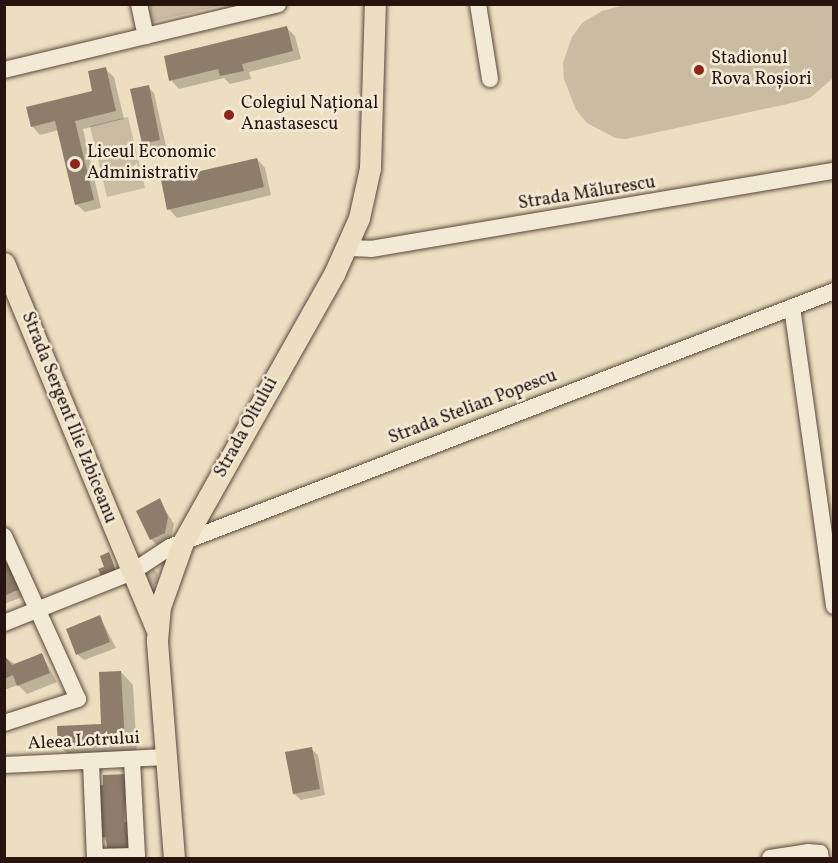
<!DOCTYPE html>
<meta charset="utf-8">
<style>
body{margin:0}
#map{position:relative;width:838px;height:863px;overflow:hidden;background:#ecdec0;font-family:Vollkorn,serif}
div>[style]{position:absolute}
.green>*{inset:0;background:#cabca2}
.shadow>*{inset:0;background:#0003}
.building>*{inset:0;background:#8d7e6b}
.roads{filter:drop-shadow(0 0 2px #58473b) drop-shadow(0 0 2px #58473b)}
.minor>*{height:16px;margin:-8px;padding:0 8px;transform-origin:8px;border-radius:8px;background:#f3ead6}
.major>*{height:21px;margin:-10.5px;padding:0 10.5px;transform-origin:10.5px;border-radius:10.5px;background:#ecdec0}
.dots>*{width:16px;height:16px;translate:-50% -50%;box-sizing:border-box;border:3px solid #f3ead6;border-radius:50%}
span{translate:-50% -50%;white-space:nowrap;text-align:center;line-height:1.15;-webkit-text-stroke:5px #f3ead6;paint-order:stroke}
.poi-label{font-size:18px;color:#26150f}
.left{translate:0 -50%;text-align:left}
.street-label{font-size:18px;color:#26150f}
.frame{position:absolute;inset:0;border:6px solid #26150f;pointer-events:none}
</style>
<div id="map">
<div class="green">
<div style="clip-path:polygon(147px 4px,224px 5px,152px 22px)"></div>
<div style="clip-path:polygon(628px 4px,833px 5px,833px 78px,810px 98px,792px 103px,626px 139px,615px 138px,587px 123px,576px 110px,564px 79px,563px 63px,572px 37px,582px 23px,602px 11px)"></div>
<div style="clip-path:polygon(128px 117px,145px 188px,107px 197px,90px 126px)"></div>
<div style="clip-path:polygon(153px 569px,158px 573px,157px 583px,149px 589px,144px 573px)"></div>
</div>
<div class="shadow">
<div style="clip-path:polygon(287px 28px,295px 36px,301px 59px,249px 72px,251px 79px,230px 84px,224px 78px,179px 89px,171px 80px)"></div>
<div style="clip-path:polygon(105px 69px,114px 77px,124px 119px,83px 129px,101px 208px,85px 212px,76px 204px,59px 130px,40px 135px,32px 126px,94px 92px)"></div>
<div style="clip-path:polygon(148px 87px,154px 93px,166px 146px,150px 150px,143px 143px)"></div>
<div style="clip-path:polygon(257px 159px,265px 168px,271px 195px,177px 218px,169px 209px)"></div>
<div style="clip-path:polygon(159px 500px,174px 524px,171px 539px,157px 545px,151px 539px)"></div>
<div style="clip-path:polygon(4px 565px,25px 596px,4px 604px)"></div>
<div style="clip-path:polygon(100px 617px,116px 648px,84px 660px,77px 654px)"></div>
<div style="clip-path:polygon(42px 655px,57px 682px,27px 694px,18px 685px,4px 690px,4px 657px,15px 664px)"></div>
<div style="clip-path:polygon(121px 672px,133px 685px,137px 756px,73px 759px,60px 746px,103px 725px)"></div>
<div style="clip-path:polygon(311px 749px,318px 755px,325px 795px,301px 800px,294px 794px)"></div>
<div style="clip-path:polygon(126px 776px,142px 836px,119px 858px,102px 836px)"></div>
</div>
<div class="building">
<div style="clip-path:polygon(287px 26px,293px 51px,242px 64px,244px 71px,220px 76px,218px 69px,169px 81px,164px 56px)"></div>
<div style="clip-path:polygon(106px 67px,116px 111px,75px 121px,94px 200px,75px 205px,55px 121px,31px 127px,26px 107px,92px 91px,88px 71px)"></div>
<div style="clip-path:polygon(149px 85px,160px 140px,142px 144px,130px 89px)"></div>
<div style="clip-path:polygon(257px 158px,264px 187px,167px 210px,161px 180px)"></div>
<div style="clip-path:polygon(160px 498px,168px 517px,165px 533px,150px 540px,136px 511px)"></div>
<div style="clip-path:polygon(109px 552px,117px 573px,102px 578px,98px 569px,104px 567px,100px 556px)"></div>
<div style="clip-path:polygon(8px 562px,20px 589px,4px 596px,4px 564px)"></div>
<div style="clip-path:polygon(100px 615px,110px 642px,76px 655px,66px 629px)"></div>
<div style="clip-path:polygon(42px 653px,50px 673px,17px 686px,13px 675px,4px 679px,4px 655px,12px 665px)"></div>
<div style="clip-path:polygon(121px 671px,125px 743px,58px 747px,57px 726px,101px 724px,99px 672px)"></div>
<div style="clip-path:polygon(312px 747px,320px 789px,293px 794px,285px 752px)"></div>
<div style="clip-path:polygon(127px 774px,124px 822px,130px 822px,131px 848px,107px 848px,106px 837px,100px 837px,98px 786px,103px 785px,103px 775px)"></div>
</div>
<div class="roads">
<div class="minor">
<div style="left:139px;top:4px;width:33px;rotate:78deg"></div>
<div style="left:478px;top:4px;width:76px;rotate:80.9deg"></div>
<div style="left:4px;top:70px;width:282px;rotate:-13.5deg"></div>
<div style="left:347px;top:248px;width:24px;rotate:2deg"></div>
<div style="left:371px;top:249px;width:470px;rotate:-9.6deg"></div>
<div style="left:792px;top:307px;width:302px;rotate:82deg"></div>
<div style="left:4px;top:536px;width:179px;rotate:65.6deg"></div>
<div style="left:78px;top:699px;width:78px;rotate:162deg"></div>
<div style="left:4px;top:623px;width:138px;rotate:-21.7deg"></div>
<div style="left:132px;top:572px;width:45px;rotate:-33.3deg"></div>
<div style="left:170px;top:547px;width:712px;rotate:-21.08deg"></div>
<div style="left:91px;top:763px;width:94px;rotate:87.6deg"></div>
<div style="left:95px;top:857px;width:42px;rotate:-1.4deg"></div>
<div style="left:137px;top:856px;width:96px;rotate:-93deg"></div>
<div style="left:4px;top:765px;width:162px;rotate:-2.8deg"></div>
<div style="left:770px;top:858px;width:38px;rotate:-9deg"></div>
<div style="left:808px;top:852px;width:12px;rotate:5deg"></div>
<div style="left:820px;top:853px;width:5px;rotate:79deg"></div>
</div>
<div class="major">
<div style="left:4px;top:263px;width:395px;rotate:67.4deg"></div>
<div style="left:174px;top:858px;width:219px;rotate:-94.5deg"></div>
<div style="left:157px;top:640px;width:33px;rotate:-85deg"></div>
<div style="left:160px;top:607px;width:69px;rotate:-70.5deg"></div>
<div style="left:183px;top:542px;width:308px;rotate:-60.6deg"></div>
<div style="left:334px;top:274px;width:61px;rotate:-65.9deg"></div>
<div style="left:359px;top:218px;width:51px;rotate:-77.6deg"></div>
<div style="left:370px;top:168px;width:164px;rotate:-88.3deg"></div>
</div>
</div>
<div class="dots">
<div style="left:699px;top:70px;background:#8f2418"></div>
<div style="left:229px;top:115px;background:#8f2418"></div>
<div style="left:75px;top:164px;background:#8f2418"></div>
</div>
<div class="poi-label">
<span class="left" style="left:711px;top:70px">Stadionul<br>Rova Roșiori</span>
<span class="left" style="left:241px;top:115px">Colegiul Național<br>Anastasescu</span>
<span class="left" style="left:87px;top:164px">Liceul Economic<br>Administrativ</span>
</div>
<div class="street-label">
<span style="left:587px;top:194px;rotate:-9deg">Strada Mălurescu</span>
<span style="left:473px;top:408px;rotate:-21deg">Strada Stelian Popescu</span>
<span style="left:68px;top:418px;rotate:68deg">Strada Sergent Ilie Izbiceanu</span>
<span style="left:247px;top:428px;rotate:-61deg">Strada Oltului</span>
<span style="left:84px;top:742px;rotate:-3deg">Aleea Lotrului</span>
</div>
<div class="frame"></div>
</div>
